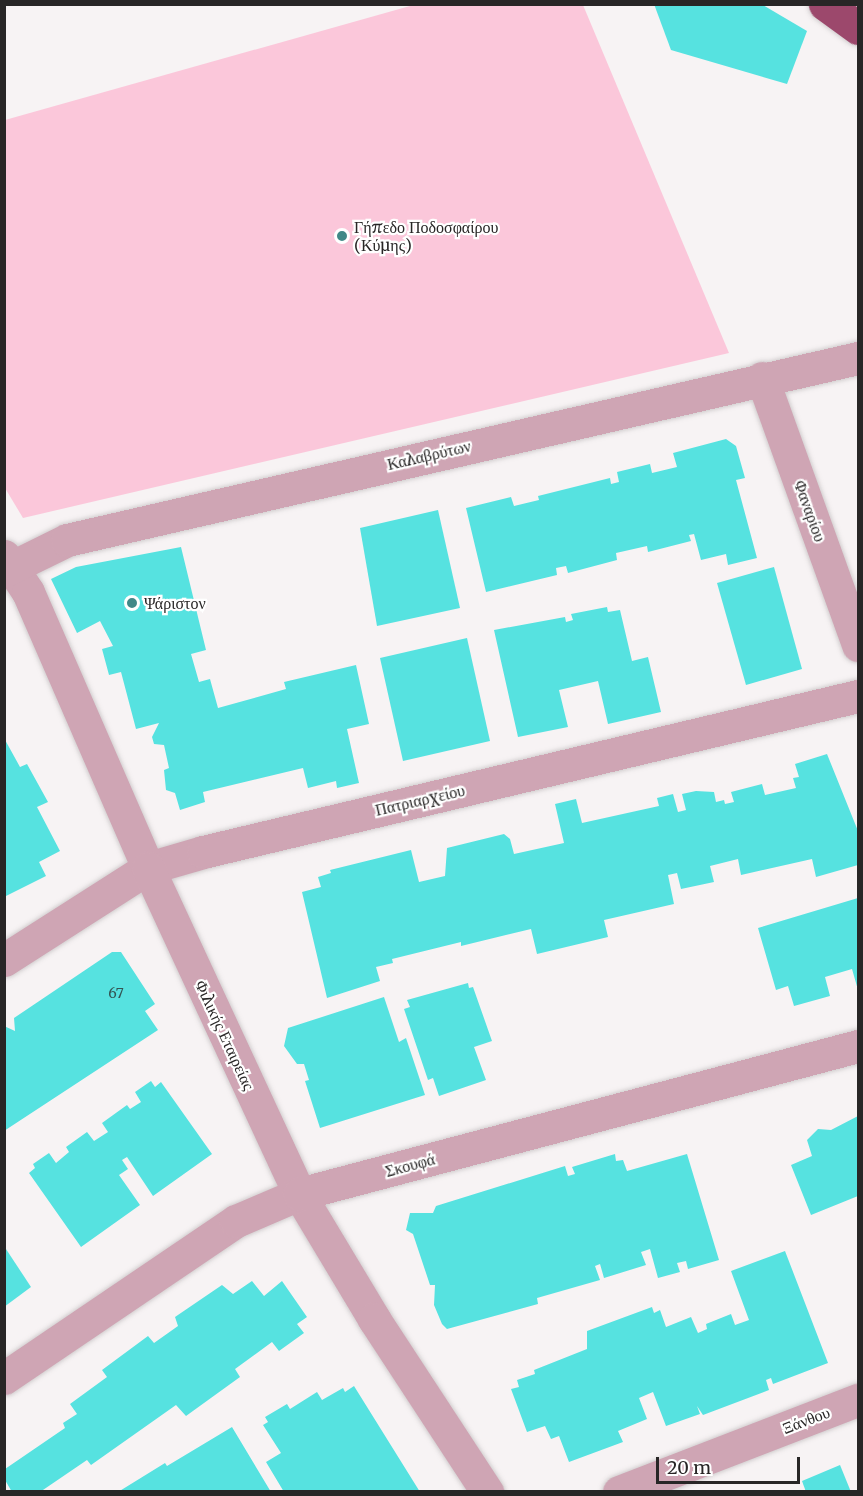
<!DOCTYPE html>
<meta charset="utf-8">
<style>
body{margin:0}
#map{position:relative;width:863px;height:1496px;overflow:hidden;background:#f7f3f4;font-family:Merriweather,serif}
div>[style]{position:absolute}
.green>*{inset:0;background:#fbc7da}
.building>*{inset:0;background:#56e2e0}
.roads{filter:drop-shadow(0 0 2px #d2cecf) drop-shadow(0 0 2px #d2cecf)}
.pedestrian>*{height:33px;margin:-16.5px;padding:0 16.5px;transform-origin:16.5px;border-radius:16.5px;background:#cfa5b4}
.minor>*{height:33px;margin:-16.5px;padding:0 16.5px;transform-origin:16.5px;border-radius:16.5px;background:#cfa5b4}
.motorway>*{height:33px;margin:-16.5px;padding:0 16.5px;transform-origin:16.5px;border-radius:16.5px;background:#9c486c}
.dots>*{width:16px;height:16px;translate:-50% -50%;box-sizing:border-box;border:3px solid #fff;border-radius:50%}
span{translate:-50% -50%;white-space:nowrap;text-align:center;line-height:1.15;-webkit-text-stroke:4.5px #fff;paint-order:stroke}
.number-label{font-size:14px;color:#345554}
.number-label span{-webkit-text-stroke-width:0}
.poi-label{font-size:16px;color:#282626}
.left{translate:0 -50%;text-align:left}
.street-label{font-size:16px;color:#282626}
.frame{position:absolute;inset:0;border:6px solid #282626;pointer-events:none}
.scale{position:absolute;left:656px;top:1457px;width:144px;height:27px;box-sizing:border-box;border:3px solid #282626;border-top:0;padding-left:8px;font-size:18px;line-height:21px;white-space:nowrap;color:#282626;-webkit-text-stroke:4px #fff;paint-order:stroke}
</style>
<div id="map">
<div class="green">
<div style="clip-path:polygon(417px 4px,583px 5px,729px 353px,23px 518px,5px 488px,5px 120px)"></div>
</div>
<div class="building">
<div style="clip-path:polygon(654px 4px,761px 4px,807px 31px,787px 84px,671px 50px)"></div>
<div style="clip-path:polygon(726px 439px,736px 446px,745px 478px,736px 480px,757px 558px,728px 565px,726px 554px,701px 560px,694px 534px,689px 535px,691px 541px,648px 552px,647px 546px,616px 553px,617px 560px,568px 573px,566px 566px,556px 568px,557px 575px,486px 592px,466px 508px,511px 497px,514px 506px,539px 500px,538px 496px,610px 478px,611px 484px,619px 482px,617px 472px,650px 464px,652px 473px,677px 467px,673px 453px)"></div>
<div style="clip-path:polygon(438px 510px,460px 608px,377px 626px,360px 528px)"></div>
<div style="clip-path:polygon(181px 547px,206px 650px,191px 654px,199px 682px,210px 679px,218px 708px,286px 689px,284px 682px,356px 665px,369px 724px,347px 729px,359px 783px,337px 788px,336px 781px,308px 788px,303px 768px,203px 792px,205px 802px,180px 810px,175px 793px,166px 790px,164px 770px,169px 768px,164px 745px,154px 744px,152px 737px,159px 723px,136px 729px,121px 672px,109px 675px,102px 649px,113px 646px,100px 621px,77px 633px,51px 579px,76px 567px)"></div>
<div style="clip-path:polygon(774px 567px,802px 669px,746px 685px,717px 583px)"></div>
<div style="clip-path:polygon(607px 607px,608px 612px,620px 610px,632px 661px,648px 657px,661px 712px,608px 724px,598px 681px,559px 690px,568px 727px,518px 737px,494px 630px,565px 617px,566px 622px,573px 620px,571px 614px)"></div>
<div style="clip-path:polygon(467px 638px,490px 741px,403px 761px,380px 658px)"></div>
<div style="clip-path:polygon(4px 738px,20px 767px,27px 764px,48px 802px,37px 807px,60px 851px,39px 862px,46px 876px,4px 897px)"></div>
<div style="clip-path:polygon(827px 754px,858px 831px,858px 865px,816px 877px,812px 859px,741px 875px,738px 859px,710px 866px,714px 882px,681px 889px,677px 873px,668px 875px,674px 904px,604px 920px,608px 937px,537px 954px,531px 929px,461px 946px,461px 942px,392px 959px,393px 963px,376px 967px,380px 981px,327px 998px,302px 892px,321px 887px,318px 877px,331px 873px,330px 870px,411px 850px,419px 882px,445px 876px,447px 848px,504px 834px,510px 839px,514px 854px,564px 843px,555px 804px,576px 799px,582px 823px,659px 806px,657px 798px,673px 794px,678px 812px,686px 810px,682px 794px,696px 791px,714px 792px,716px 802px,724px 800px,725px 804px,734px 802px,731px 792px,762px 784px,765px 795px,796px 788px,793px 778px,799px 777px,795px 764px)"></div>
<div style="clip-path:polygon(858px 898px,858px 990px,852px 969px,825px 977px,830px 996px,794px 1006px,788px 986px,776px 990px,758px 928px)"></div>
<div style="clip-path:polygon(112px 952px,121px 952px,155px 1004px,145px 1011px,158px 1030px,4px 1131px,4px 1026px,15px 1031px,14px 1018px)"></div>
<div style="clip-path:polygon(468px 983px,469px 988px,473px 987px,492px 1041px,474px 1047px,486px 1080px,439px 1096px,433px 1078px,428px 1080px,404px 1009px,410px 1007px,407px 1000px)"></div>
<div style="clip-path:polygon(384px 997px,399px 1042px,406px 1038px,425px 1095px,320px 1128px,305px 1081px,309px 1080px,304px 1064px,297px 1064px,284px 1046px,288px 1028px)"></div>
<div style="clip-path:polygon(151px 1081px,155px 1087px,161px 1082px,212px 1154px,153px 1196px,127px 1157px,122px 1160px,128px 1169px,119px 1175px,140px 1205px,81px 1247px,29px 1173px,35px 1168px,33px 1164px,49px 1153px,56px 1163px,69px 1152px,66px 1147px,87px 1132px,94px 1141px,108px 1132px,102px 1123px,127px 1105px,130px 1109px,141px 1102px,135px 1092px)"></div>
<div style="clip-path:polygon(858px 1116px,858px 1196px,811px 1215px,791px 1165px,812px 1156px,807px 1140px,818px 1129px,831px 1130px)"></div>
<div style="clip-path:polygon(615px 1154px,616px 1161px,623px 1160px,627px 1171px,687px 1154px,719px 1260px,688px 1269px,686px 1261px,677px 1263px,680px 1272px,658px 1278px,650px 1249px,641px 1252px,646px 1265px,604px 1278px,600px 1264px,595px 1266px,600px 1280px,537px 1298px,538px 1304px,447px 1329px,442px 1324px,434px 1305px,435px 1285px,430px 1285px,413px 1234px,406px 1230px,410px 1213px,433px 1213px,436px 1206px,565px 1166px,568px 1176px,575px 1174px,572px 1167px)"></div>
<div style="clip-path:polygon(4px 1246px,31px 1287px,4px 1307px)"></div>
<div style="clip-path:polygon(785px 1251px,828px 1363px,773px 1384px,771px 1378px,766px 1380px,769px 1390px,703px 1415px,697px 1406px,700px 1414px,666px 1426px,653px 1392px,639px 1398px,647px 1419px,618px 1431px,623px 1442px,569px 1462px,559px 1436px,551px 1439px,545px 1426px,527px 1432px,511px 1389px,519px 1387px,517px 1380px,535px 1374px,534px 1370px,587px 1349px,587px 1331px,652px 1307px,654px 1313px,660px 1310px,666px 1327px,691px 1317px,698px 1333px,707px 1329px,706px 1324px,731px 1314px,735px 1325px,749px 1320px,731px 1271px)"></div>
<div style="clip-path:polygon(252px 1281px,264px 1296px,282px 1281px,307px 1317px,297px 1324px,304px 1333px,279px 1351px,272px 1342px,235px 1369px,240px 1377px,186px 1416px,176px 1405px,91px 1465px,87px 1460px,40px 1492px,12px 1492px,5px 1480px,5px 1469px,65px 1428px,63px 1423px,77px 1414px,70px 1404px,107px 1377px,102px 1370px,148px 1336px,154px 1343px,178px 1326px,175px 1317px,222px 1285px,233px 1294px)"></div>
<div style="clip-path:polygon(354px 1386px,420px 1492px,284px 1492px,266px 1462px,281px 1453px,263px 1425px,268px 1422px,265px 1417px,287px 1404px,290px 1409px,317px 1392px,322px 1400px,343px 1388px,345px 1392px)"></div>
<div style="clip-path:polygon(232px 1427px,271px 1492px,118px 1492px,165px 1463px,167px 1466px)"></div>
<div style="clip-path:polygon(840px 1465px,851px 1492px,806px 1492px,802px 1481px)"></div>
</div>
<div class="roads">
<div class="pedestrian">
<div style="left:4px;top:960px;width:171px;rotate:-32.6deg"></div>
<div style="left:148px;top:868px;width:57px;rotate:-16.2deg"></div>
<div style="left:203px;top:852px;width:673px;rotate:-13.4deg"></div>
</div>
<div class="minor">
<div style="left:762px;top:378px;width:284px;rotate:70.2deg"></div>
<div style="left:4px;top:556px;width:43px;rotate:56.3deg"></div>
<div style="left:28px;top:592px;width:301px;rotate:66.5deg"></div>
<div style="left:148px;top:868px;width:359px;rotate:65.1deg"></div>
<div style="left:299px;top:1194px;width:146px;rotate:59deg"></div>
<div style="left:374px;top:1319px;width:207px;rotate:56.8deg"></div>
<div style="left:4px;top:571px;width:70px;rotate:-26.2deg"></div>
<div style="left:67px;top:540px;width:812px;rotate:-12.96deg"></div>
<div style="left:4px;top:1378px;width:280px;rotate:-34.1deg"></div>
<div style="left:236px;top:1221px;width:69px;rotate:-23.2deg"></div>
<div style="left:299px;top:1194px;width:578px;rotate:-14.83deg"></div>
<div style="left:619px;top:1492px;width:256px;rotate:-21.1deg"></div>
</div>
<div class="motorway">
<div style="left:825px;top:4px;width:41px;rotate:36deg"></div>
</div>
</div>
<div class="dots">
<div style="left:342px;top:236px;background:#408887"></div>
<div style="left:132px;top:603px;background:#408887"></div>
</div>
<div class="number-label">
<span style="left:116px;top:993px">67</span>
</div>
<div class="poi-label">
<span class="left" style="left:354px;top:236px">Γήπεδο Ποδοσφαίρου<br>(Κύμης)</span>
<span class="left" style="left:144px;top:603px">Ψάριστον</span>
</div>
<div class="street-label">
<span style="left:429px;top:455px;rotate:-13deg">Καλαβρύτων</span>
<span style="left:810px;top:511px;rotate:70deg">Φαναρίου</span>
<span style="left:420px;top:800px;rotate:-13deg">Πατριαρχείου</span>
<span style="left:225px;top:1035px;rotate:65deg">Φιλικής Εταιρείας</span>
<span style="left:410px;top:1165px;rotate:-15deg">Σκουφά</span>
<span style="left:806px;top:1420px;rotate:-21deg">Ξάνθου</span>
</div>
<div class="frame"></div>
<div class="scale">20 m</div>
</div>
